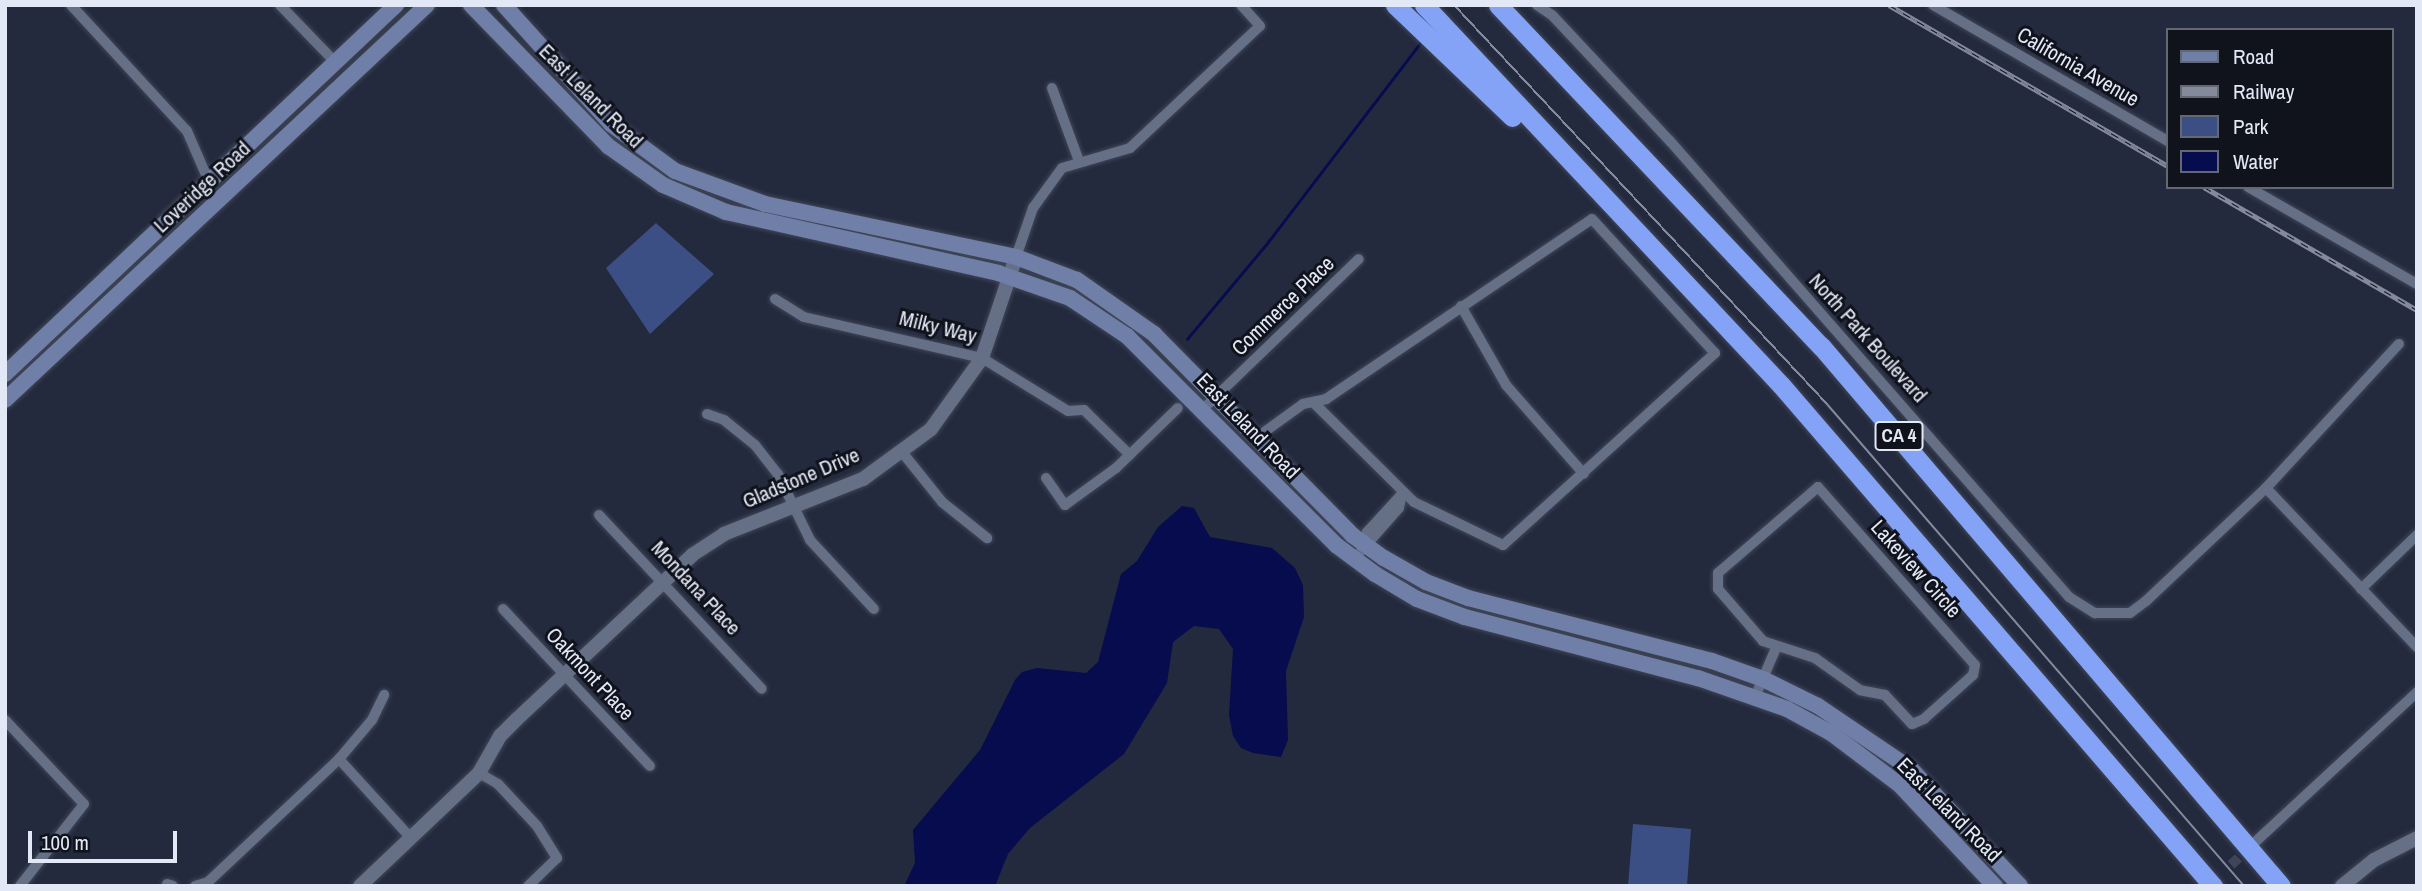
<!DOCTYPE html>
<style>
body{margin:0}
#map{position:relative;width:2422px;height:891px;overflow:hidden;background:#232a3e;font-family:"Archivo Narrow",sans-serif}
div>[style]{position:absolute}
.green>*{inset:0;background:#3c4f85}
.water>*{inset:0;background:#060c4d}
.stream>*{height:2.5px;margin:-1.25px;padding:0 1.25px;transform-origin:1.25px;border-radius:1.25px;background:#060c4d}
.minor-tunnel>*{height:10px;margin-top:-5px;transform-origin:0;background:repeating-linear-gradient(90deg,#40465a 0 10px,transparent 0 15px)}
.roads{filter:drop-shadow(0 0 2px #404656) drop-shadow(0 0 2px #404656)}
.minor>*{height:10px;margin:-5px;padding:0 5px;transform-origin:5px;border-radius:5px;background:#656f86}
.tertiary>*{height:14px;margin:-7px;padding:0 7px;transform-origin:7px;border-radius:7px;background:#656f86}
.secondary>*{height:16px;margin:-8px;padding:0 8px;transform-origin:8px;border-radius:8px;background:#6f7fa8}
.motorway>*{height:19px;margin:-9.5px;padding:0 9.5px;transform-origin:9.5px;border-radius:9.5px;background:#85a3f6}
.tram>*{height:2px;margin:-1px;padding:0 1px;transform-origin:1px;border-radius:1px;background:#848a9b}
.rail>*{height:5px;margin-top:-2.5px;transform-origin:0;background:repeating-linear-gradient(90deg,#10131c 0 8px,#848a9b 0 16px);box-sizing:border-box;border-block:2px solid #848a9b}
span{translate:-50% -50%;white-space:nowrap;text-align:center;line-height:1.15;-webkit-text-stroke:6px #10131c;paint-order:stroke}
.shield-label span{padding:2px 5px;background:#10131c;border:2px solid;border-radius:5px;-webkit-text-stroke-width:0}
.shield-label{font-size:19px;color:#e3e8f6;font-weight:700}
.street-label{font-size:21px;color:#e3e8f6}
.frame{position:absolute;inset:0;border:7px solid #e3e8f6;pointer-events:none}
.legend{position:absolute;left:2166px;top:28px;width:228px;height:161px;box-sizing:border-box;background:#10131c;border:2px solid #646873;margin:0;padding:9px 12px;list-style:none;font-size:21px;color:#e3e8f6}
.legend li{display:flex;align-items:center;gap:14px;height:35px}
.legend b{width:35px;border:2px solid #646873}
.scale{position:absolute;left:28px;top:831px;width:149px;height:32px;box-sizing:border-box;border:4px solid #e3e8f6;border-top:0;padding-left:9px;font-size:21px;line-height:24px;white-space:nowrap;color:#e3e8f6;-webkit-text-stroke:5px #10131c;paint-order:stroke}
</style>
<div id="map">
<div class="green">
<div style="clip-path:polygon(656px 223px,714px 274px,650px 334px,606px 268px)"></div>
<div style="clip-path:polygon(1633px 824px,1691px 829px,1687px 886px,1628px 886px)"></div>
</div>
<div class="water">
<div style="clip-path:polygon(1182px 506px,1194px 508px,1210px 537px,1272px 548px,1295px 568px,1303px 585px,1304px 617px,1286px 671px,1288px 740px,1281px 757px,1253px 753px,1241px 748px,1233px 736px,1229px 715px,1233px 649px,1219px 629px,1194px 626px,1173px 642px,1167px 683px,1124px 754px,1030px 828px,1008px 854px,995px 886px,904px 886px,915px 863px,913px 830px,980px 750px,1015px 680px,1022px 672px,1037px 668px,1086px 673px,1098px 662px,1121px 574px,1137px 561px,1158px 527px)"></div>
</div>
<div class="stream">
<div style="left:1187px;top:339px;width:126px;rotate:-50.1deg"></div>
<div style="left:1268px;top:242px;width:252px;rotate:-52.6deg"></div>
</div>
<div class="minor-tunnel">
<div style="left:2231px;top:865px;width:28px;rotate:-44deg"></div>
</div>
<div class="roads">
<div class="minor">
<div style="left:71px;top:5px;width:171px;rotate:47.4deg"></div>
<div style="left:187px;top:131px;width:58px;rotate:66.5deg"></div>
<div style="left:280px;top:5px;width:81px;rotate:46deg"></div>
<div style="left:1537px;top:5px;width:18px;rotate:34deg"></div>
<div style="left:1552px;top:15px;width:173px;rotate:46.9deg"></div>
<div style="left:1670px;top:141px;width:606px;rotate:48.81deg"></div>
<div style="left:2069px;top:597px;width:31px;rotate:32deg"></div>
<div style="left:2095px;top:613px;width:35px"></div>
<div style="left:2130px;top:613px;width:20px;rotate:-37deg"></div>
<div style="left:2146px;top:601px;width:165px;rotate:-43.3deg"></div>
<div style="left:2266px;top:488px;width:196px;rotate:-47.3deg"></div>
<div style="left:1933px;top:5px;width:272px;rotate:30.1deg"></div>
<div style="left:1052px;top:88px;width:78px;rotate:69.7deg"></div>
<div style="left:2248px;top:187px;width:195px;rotate:29.9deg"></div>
<div style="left:1016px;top:257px;width:52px;rotate:-70.9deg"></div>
<div style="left:1033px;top:208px;width:49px;rotate:-54.1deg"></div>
<div style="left:1062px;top:168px;width:71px;rotate:-16.4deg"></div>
<div style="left:1130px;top:148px;width:178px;rotate:-43.2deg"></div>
<div style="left:1260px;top:26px;width:28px;rotate:-132deg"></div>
<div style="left:775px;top:299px;width:34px;rotate:32deg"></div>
<div style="left:804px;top:317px;width:183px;rotate:13deg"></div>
<div style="left:982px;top:358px;width:101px;rotate:31.6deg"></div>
<div style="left:1068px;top:411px;width:16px;rotate:-4deg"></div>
<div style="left:1084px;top:410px;width:64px;rotate:44.4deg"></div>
<div style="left:1461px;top:306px;width:91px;rotate:60.3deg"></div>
<div style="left:1506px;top:385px;width:118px;rotate:48.8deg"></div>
<div style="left:1203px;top:409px;width:216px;rotate:-43.9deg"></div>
<div style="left:707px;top:414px;width:18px;rotate:19deg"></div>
<div style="left:724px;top:420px;width:40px;rotate:39deg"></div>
<div style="left:755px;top:445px;width:37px;rotate:52deg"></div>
<div style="left:778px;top:474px;width:73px;rotate:64.1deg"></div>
<div style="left:810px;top:540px;width:94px;rotate:47.2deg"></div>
<div style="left:1256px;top:438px;width:58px;rotate:-35.9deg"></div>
<div style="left:1303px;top:404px;width:24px;rotate:-12deg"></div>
<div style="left:1326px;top:399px;width:321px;rotate:-34.1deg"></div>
<div style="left:1592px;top:219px;width:182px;rotate:47.5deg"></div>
<div style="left:1715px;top:353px;width:286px;rotate:137.8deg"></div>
<div style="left:1503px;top:545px;width:99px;rotate:-154.2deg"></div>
<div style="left:1414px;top:502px;width:142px;rotate:-135.3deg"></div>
<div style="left:902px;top:452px;width:64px;rotate:51.3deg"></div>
<div style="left:942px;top:502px;width:58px;rotate:38.7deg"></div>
<div style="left:1046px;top:478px;width:33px;rotate:55deg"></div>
<div style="left:1065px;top:505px;width:63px;rotate:-36deg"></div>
<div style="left:1116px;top:468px;width:86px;rotate:-44.1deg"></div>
<div style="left:1818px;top:487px;width:237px;rotate:48.6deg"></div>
<div style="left:1975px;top:665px;width:10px;rotate:101deg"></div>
<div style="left:1973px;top:675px;width:66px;rotate:138.1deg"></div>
<div style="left:1924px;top:719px;width:13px;rotate:157deg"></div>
<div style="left:1912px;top:724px;width:40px;rotate:-133deg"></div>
<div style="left:1885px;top:695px;width:25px;rotate:-169deg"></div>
<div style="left:1860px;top:690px;width:55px;rotate:-144.6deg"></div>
<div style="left:1815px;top:658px;width:55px;rotate:-161.9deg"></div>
<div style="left:1763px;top:641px;width:69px;rotate:-130.9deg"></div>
<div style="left:1718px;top:589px;width:16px;rotate:-90deg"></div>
<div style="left:1718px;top:573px;width:132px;rotate:-40.7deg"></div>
<div style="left:2266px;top:488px;width:219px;rotate:46.5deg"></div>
<div style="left:599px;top:515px;width:238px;rotate:46.9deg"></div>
<div style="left:1354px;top:559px;width:68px;rotate:-48.6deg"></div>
<div style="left:1399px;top:508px;width:14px;rotate:-78deg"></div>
<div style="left:1402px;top:494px;width:52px;rotate:132.6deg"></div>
<div style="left:1367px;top:532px;width:12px;rotate:99deg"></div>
<div style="left:2361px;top:589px;width:78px;rotate:-44deg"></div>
<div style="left:503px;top:609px;width:215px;rotate:46.9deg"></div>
<div style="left:1755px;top:697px;width:53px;rotate:-66.8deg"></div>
<div style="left:5px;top:720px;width:115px;rotate:46.8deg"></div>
<div style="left:84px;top:804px;width:104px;rotate:128deg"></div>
<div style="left:339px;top:759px;width:105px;rotate:47.7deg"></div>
<div style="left:479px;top:773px;width:22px;rotate:30deg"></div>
<div style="left:498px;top:784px;width:57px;rotate:47.1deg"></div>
<div style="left:537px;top:826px;width:38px;rotate:58deg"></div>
<div style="left:557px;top:858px;width:40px;rotate:136deg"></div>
<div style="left:2253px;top:844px;width:224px;rotate:-42.8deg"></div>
<div style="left:167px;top:884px;width:6px;rotate:18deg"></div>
<div style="left:195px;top:886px;width:14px;rotate:-17deg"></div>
<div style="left:208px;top:882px;width:180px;rotate:-43.2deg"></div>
<div style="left:339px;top:759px;width:51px;rotate:-49.8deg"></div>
<div style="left:372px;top:720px;width:28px;rotate:-64deg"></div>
</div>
<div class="tertiary">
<div style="left:360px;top:886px;width:164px;rotate:-43.5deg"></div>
<div style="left:479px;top:773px;width:43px;rotate:-60.4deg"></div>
<div style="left:500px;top:736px;width:24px;rotate:-45deg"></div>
<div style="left:517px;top:719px;width:240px;rotate:-43.1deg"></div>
<div style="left:692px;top:555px;width:38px;rotate:-33deg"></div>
<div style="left:724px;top:534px;width:149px;rotate:-21.6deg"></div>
<div style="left:863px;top:479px;width:84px;rotate:-36.3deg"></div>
<div style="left:931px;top:429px;width:87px;rotate:-54.3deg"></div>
<div style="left:982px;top:358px;width:107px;rotate:-71.4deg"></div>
<div style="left:2342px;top:886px;width:41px;rotate:-39.1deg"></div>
<div style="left:2374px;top:860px;width:48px;rotate:-27.1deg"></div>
</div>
<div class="secondary">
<div style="left:471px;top:5px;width:197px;rotate:45.8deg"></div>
<div style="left:608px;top:146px;width:67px;rotate:35.3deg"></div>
<div style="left:663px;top:185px;width:69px;rotate:23.2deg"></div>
<div style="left:726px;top:212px;width:279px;rotate:12.6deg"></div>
<div style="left:998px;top:273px;width:76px;rotate:19.1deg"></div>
<div style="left:1070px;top:298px;width:69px;rotate:33.7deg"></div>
<div style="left:1127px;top:336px;width:296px;rotate:45deg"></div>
<div style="left:1336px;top:545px;width:49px;rotate:36.6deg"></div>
<div style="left:1375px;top:574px;width:49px;rotate:30.8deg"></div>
<div style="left:1417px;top:599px;width:51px;rotate:20.6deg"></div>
<div style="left:1465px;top:617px;width:241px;rotate:14.7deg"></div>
<div style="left:1698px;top:678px;width:94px;rotate:19.2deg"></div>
<div style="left:1787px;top:709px;width:50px;rotate:28.6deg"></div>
<div style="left:1831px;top:733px;width:86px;rotate:37deg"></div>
<div style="left:1900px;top:785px;width:139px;rotate:46.8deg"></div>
<div style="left:504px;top:5px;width:160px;rotate:48deg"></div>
<div style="left:611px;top:124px;width:79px;rotate:36.3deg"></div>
<div style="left:675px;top:171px;width:96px;rotate:20.1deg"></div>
<div style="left:765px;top:204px;width:257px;rotate:11.9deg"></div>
<div style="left:1016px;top:257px;width:65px;rotate:20.7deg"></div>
<div style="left:1077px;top:280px;width:94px;rotate:35deg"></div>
<div style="left:1154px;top:334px;width:282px;rotate:45.4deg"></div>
<div style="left:1352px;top:535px;width:39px;rotate:36deg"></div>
<div style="left:1384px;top:558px;width:48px;rotate:29.7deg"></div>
<div style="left:1426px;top:582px;width:45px;rotate:20.9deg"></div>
<div style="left:1468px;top:598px;width:252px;rotate:14.5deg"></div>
<div style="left:1712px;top:661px;width:54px;rotate:19.4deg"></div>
<div style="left:1763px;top:679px;width:61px;rotate:26.1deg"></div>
<div style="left:1818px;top:706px;width:112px;rotate:34.1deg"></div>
<div style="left:1911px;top:769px;width:160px;rotate:47deg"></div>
<div style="left:5px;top:374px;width:538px;rotate:-43.34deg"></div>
<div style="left:5px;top:400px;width:578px;rotate:-43.11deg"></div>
</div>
<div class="motorway">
<div style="left:1395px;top:5px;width:162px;rotate:43.7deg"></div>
<div style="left:1424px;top:5px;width:521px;rotate:46.79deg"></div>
<div style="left:1781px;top:385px;width:662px;rotate:49.23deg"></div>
<div style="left:1498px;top:5px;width:470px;rotate:46.6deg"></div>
<div style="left:1821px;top:346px;width:709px;rotate:49.57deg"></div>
</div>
</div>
<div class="tram">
<div style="left:1454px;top:5px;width:545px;rotate:46.93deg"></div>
<div style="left:1826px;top:403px;width:639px;rotate:49.13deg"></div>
</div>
<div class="rail">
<div style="left:1889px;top:5px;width:322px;rotate:30deg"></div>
<div style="left:2204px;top:187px;width:246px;rotate:30deg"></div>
</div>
<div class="shield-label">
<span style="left:1899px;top:436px">CA 4</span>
</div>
<div class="street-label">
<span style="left:2078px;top:67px;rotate:30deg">California Avenue</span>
<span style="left:591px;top:96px;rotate:45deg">East Leland Road</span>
<span style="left:202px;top:187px;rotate:-43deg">Loveridge Road</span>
<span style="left:1283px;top:306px;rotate:-44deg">Commerce Place</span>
<span style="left:938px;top:327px;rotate:14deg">Milky Way</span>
<span style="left:1868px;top:338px;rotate:48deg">North Park Boulevard</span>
<span style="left:1248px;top:426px;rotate:46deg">East Leland Road</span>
<span style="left:801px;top:478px;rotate:-23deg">Gladstone Drive</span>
<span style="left:1916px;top:569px;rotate:48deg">Lakeview Circle</span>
<span style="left:696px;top:588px;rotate:47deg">Mondana Place</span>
<span style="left:590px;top:674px;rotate:47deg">Oakmont Place</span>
<span style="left:1949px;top:810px;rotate:45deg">East Leland Road</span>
</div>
<div class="frame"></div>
<ul class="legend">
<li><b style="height:9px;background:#6f7fa8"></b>Road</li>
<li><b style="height:9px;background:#848a9b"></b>Railway</li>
<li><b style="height:19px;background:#3c4f85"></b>Park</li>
<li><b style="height:19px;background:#060c4d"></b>Water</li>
</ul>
<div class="scale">100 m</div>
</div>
